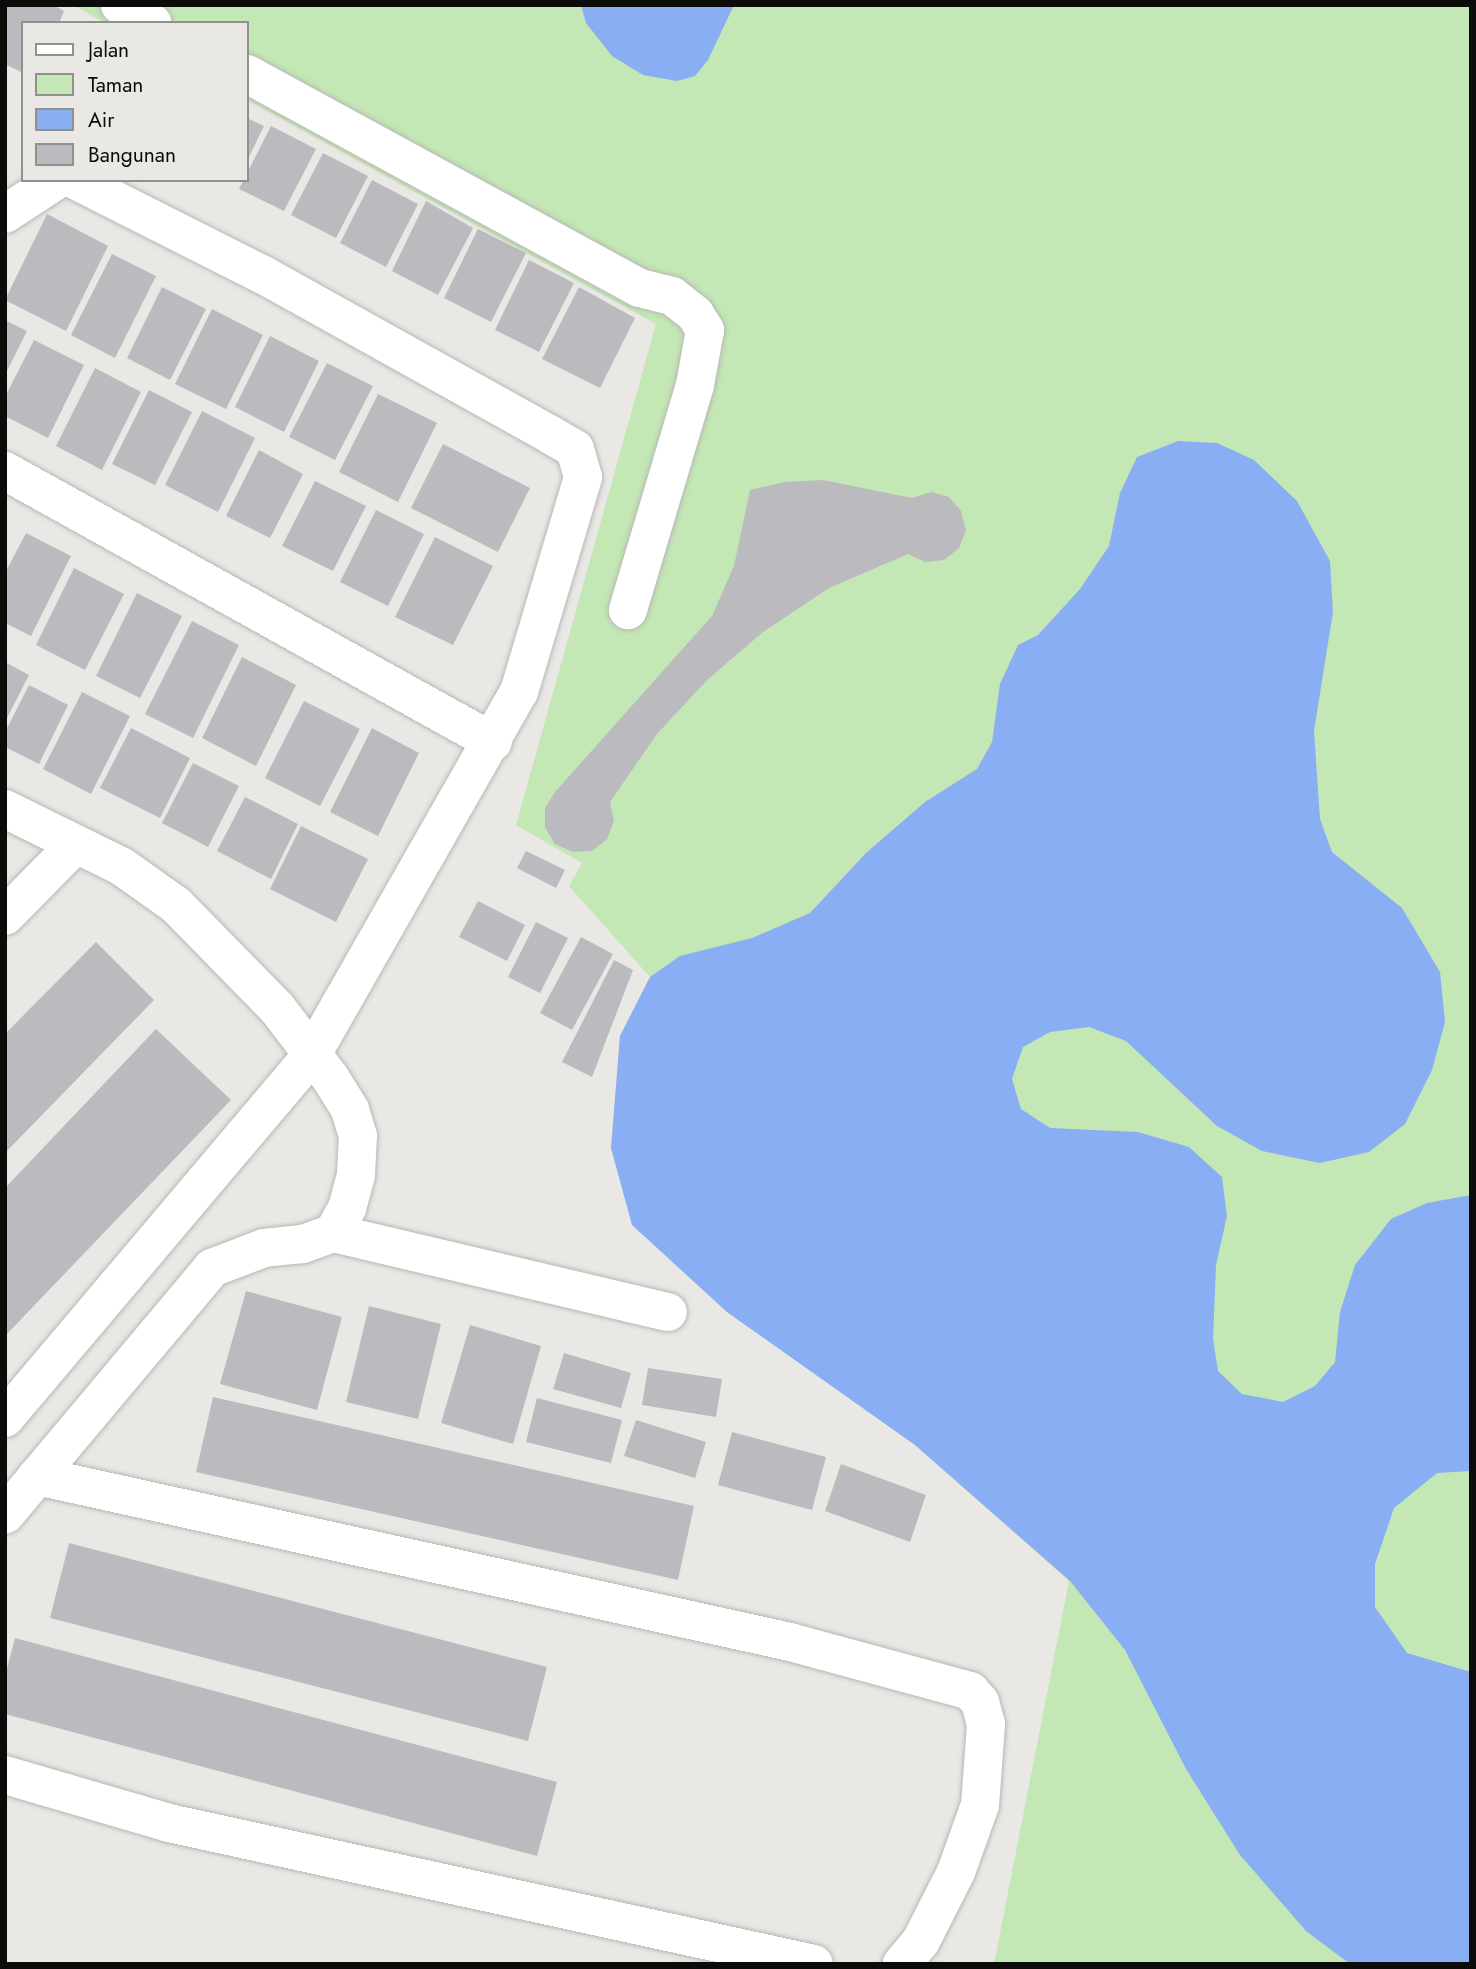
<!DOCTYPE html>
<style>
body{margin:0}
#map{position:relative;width:1476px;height:1969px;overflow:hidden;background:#e9e8e4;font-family:Jost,sans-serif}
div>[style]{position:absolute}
.green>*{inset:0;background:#c3e7b5}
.water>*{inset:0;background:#89aef3}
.building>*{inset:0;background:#bbbbbf}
.roads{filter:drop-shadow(0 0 2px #b8b7b3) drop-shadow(0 0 2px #b8b7b3)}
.minor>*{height:38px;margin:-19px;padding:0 19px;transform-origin:19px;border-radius:19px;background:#fff}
span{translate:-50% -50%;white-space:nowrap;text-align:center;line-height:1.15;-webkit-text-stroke:5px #e9e8e4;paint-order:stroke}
.frame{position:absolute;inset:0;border:7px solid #0b0b0a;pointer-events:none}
.legend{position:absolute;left:21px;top:21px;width:228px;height:161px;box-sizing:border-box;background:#e9e8e4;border:2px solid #90908d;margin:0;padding:9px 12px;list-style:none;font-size:21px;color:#0b0b0a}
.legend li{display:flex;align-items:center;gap:14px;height:35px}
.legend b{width:35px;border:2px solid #90908d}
</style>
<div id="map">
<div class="green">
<div style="clip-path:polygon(73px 5px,1471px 5px,1471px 1964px,994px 1964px,1069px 1581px,915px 1445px,727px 1312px,632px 1225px,611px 1148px,620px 1036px,650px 977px,569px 886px,582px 863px,516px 825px,656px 324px,247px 100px,247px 23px,105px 23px)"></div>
</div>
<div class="water">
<div style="clip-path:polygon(581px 5px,734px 5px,708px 60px,695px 76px,677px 81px,643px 75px,612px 56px,586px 23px)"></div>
<div style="clip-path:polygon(1178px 441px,1217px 443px,1254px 460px,1297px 501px,1330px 561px,1333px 612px,1314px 731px,1320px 819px,1332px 852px,1402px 908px,1440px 972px,1445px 1022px,1432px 1070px,1405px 1124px,1369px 1152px,1320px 1163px,1262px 1151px,1217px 1126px,1126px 1041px,1089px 1027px,1050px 1032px,1023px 1047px,1012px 1079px,1021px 1109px,1050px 1128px,1138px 1132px,1189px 1147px,1222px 1177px,1227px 1216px,1216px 1265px,1213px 1339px,1218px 1371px,1242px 1394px,1283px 1402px,1315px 1386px,1335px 1362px,1340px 1312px,1355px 1265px,1391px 1219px,1427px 1203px,1471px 1195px,1471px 1471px,1437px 1473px,1394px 1508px,1375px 1564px,1375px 1607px,1407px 1653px,1471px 1672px,1471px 1964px,1350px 1964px,1306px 1931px,1240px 1855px,1186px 1769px,1125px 1650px,1070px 1581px,915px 1445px,727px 1312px,632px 1225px,611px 1148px,620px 1036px,650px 977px,680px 956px,752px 938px,810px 913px,866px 853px,925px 802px,977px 769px,992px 742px,1000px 684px,1018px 645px,1038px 635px,1080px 589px,1109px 546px,1120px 493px,1137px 457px)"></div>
</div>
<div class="building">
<div style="clip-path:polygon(5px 5px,53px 5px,64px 11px,59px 23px,23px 23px,23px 73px,5px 64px)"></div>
<div style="clip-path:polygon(247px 118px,264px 126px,247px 161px)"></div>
<div style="clip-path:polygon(271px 126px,316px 149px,284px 211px,239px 189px)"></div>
<div style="clip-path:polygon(323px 153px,368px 176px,336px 238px,291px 215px)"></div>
<div style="clip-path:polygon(372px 180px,418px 204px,386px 267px,340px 243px)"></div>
<div style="clip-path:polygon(426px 201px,473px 228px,438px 295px,392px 271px)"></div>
<div style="clip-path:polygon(47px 214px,108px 246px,66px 331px,5px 300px)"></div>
<div style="clip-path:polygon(478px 229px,526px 253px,491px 322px,444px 298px)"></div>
<div style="clip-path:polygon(112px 254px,156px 276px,115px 358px,71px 335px)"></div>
<div style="clip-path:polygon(529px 260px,574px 283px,539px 352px,495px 330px)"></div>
<div style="clip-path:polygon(162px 287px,206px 309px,170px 380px,127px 358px)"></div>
<div style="clip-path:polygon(579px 287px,635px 318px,600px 388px,542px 359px)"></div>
<div style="clip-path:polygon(212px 309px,263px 335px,226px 409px,175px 384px)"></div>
<div style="clip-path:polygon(5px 320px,27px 331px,5px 375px)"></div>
<div style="clip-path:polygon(270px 336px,319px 361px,284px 432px,235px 407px)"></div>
<div style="clip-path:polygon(34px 340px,84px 365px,48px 438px,5px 416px,5px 397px)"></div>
<div style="clip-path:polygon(327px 363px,373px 386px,335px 460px,289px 437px)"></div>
<div style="clip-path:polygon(95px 368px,141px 392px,102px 470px,56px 446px)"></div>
<div style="clip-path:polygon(149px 390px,192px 412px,155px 485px,112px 464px)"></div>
<div style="clip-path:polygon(378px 394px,437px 423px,398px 502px,339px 472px)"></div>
<div style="clip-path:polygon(202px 411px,255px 438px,218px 512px,165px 485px)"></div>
<div style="clip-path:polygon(443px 444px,530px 488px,498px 552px,411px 508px)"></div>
<div style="clip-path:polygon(259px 450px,303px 474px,270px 538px,226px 516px)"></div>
<div style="clip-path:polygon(823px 480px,912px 498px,931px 492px,949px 497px,961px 511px,966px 530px,959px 548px,944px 560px,925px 562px,908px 554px,829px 588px,763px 632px,707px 680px,657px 734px,610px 802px,614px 821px,607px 839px,592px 851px,573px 852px,555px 844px,545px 827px,545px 808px,555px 792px,712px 616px,734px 566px,750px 490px,784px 482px)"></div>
<div style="clip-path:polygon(315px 481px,366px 506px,333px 571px,282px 546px)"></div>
<div style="clip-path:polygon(376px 510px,424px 534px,388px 606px,340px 582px)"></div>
<div style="clip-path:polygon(26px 533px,71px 556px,31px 636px,5px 623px,5px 573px)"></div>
<div style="clip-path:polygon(435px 537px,493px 566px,453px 645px,395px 617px)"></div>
<div style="clip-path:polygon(74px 568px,124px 594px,85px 670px,36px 645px)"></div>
<div style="clip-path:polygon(137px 593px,182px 616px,140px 698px,96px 676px)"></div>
<div style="clip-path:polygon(192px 621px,239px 645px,193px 738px,145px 714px)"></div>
<div style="clip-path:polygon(242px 657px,296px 685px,256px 766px,202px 738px)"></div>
<div style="clip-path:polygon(5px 662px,29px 675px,5px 722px)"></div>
<div style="clip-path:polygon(29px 685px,68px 705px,39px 764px,5px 747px,5px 732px)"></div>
<div style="clip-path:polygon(82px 692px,130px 716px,91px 794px,43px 769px)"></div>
<div style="clip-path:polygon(304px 701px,360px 729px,320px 806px,265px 778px)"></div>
<div style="clip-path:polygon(131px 728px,190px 758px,160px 818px,100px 788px)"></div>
<div style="clip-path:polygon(372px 728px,419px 753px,378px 836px,330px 812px)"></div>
<div style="clip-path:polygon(193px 763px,239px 786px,208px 847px,162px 823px)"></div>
<div style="clip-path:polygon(245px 797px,298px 824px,271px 879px,217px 851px)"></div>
<div style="clip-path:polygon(301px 826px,368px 859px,336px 922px,270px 889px)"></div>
<div style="clip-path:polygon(526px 851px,565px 870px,556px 888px,517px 868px)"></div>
<div style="clip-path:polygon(478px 901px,525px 925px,507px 961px,459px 937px)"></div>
<div style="clip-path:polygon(536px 922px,568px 938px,540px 993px,508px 977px)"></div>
<div style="clip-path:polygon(581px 937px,613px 954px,572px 1030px,540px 1013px)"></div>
<div style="clip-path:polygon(96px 942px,154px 1000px,5px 1153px,5px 1034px)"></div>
<div style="clip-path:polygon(614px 960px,633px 970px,592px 1077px,562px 1062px)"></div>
<div style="clip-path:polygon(156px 1029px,231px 1100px,5px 1336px,5px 1188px)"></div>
<div style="clip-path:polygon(246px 1291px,342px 1317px,317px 1410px,220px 1384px)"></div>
<div style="clip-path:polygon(369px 1306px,441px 1324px,418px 1419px,346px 1402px)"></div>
<div style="clip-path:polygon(470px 1325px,541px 1346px,513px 1444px,441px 1423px)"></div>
<div style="clip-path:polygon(564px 1353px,631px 1373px,621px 1408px,553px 1389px)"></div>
<div style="clip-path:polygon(648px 1368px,722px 1379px,716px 1417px,642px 1405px)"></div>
<div style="clip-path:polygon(213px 1397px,694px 1506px,678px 1580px,196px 1472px)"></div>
<div style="clip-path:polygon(537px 1398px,622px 1420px,611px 1463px,526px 1442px)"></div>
<div style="clip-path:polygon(636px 1420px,706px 1442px,695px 1478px,624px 1456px)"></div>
<div style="clip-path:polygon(732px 1432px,826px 1457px,812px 1510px,718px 1485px)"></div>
<div style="clip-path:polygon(841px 1464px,926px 1495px,910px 1542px,825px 1511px)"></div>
<div style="clip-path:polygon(69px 1543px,547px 1667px,528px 1741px,50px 1618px)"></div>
<div style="clip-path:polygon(15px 1638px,557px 1782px,537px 1856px,5px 1714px,5px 1676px)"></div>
</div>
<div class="roads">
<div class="minor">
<div style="left:120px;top:5px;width:37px;rotate:29deg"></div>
<div style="left:247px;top:74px;width:447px;rotate:28.6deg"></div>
<div style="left:640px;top:288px;width:33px;rotate:14deg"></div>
<div style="left:672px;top:296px;width:29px;rotate:38deg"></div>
<div style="left:695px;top:314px;width:19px;rotate:58deg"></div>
<div style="left:705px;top:330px;width:56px;rotate:100.3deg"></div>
<div style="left:695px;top:385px;width:235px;rotate:106.6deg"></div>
<div style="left:5px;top:214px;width:62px;rotate:-33.2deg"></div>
<div style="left:5px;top:471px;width:558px;rotate:29.04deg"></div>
<div style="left:5px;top:809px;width:129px;rotate:26.2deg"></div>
<div style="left:121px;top:866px;width:67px;rotate:35.3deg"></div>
<div style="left:176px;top:905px;width:144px;rotate:45.6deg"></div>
<div style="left:277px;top:1008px;width:89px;rotate:52.7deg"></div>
<div style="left:331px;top:1079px;width:36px;rotate:58deg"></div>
<div style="left:350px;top:1110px;width:27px;rotate:73deg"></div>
<div style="left:358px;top:1136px;width:39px;rotate:93deg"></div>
<div style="left:356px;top:1175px;width:34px;rotate:105deg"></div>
<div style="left:347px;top:1208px;width:29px;rotate:119deg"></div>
<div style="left:333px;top:1233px;width:33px;rotate:160deg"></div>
<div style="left:302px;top:1244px;width:38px;rotate:174deg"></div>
<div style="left:264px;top:1248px;width:56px;rotate:159deg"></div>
<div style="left:212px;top:1268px;width:322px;rotate:130deg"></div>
<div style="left:5px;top:916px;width:98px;rotate:-45.4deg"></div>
<div style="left:333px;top:1233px;width:344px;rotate:13.3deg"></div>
<div style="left:5px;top:1418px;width:474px;rotate:-49.8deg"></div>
<div style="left:311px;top:1056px;width:419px;rotate:-60.3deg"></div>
<div style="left:519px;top:692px;width:224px;rotate:-73.4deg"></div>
<div style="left:583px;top:477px;width:29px;rotate:-106deg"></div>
<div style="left:575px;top:449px;width:28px;rotate:-150deg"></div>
<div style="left:551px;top:435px;width:329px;rotate:-150.9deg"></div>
<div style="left:263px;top:275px;width:211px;rotate:-153.2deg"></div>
<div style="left:37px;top:1476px;width:771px;rotate:12.43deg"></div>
<div style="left:790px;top:1642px;width:187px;rotate:15.2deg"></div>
<div style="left:970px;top:1691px;width:15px;rotate:48deg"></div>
<div style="left:980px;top:1702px;width:23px;rotate:75deg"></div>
<div style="left:986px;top:1724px;width:81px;rotate:94.2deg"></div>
<div style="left:980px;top:1805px;width:71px;rotate:109.7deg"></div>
<div style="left:956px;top:1872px;width:77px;rotate:116.9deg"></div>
<div style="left:921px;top:1941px;width:30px;rotate:130deg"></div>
<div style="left:5px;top:1775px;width:171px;rotate:16.3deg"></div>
<div style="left:169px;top:1823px;width:660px;rotate:12.33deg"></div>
</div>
</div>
<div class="frame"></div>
<ul class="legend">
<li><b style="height:9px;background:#fff"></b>Jalan</li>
<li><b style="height:19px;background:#c3e7b5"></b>Taman</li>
<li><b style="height:19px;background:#89aef3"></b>Air</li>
<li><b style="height:19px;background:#bbbbbf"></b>Bangunan</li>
</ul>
</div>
